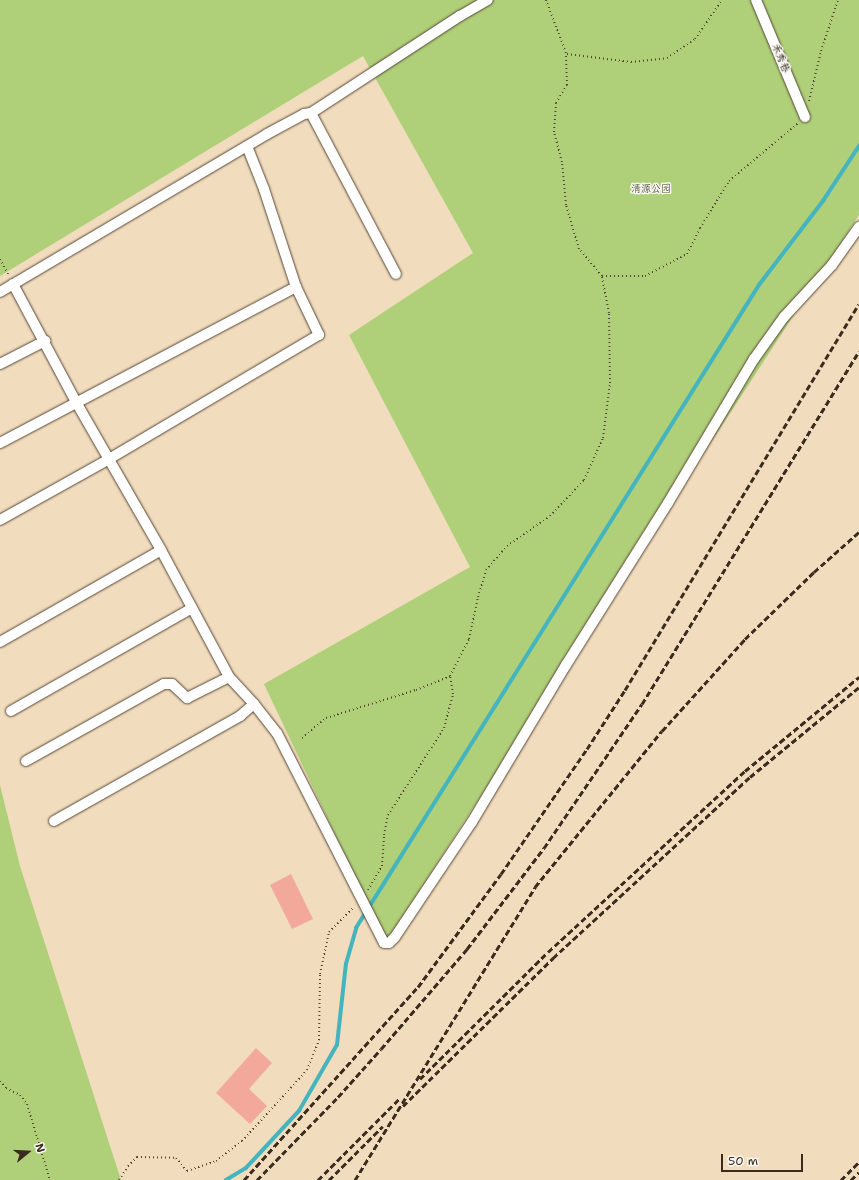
<!DOCTYPE html>
<meta charset="utf-8">
<style>
body{margin:0}
#map{position:relative;width:859px;height:1180px;overflow:hidden;background:#f1dcbd;font-family:"Shantell Sans","LXGW WenKai TC",sans-serif}
div>[style]{position:absolute}
.green>*{inset:0;background:#afd079}
.stream>*{height:3.5px;margin:-1.75px;padding:0 1.75px;transform-origin:1.75px;border-radius:1.75px;background:#44b4be}
.building>*{inset:0;background:#f3a99a}
.path>*{height:2px;margin-top:-1px;transform-origin:0;background:repeating-linear-gradient(90deg,#564536 0 1px,transparent 0 4px)}
.roads{filter:drop-shadow(0 0 1px #564536) drop-shadow(0 0 1px #564536)}
.street>*{height:10px;margin:-5px;padding:0 5px;transform-origin:5px;border-radius:5px;background:#fff}
.rail>*{height:3px;margin-top:-1.5px;transform-origin:0;background:repeating-linear-gradient(90deg,#3b2a1e 0 6px,transparent 0 9px)}
span{translate:-50% -50%;white-space:nowrap;text-align:center;line-height:1.15;-webkit-text-stroke:3px #f6f6f2;paint-order:stroke}
.street-label{font-size:10px;color:#3b2a1e}
.park-label{font-size:10px;color:#585435}
.north{position:absolute;left:8px;top:1132px;width:40px;height:40px;-webkit-text-stroke:3px #f6f6f2;paint-order:stroke;rotate:72deg;font-size:11px;font-weight:700;line-height:16px;text-align:center;color:#3b2a1e}
.north::after{content:'';display:block;margin:auto;width:14px;height:18px;background:#3b2a1e;clip-path:polygon(50% 0,100% 100%,50% 72%,0 100%)}
.scale{position:absolute;left:721px;top:1154px;width:82px;height:18px;box-sizing:border-box;border:2px solid #3b2a1e;border-top:0;padding-left:5px;font-size:12px;line-height:14px;white-space:nowrap;color:#3b2a1e;-webkit-text-stroke:3px #f6f6f2;paint-order:stroke}
</style>
<div id="map">
<div class="green">
<div style="clip-path:polygon(0 0,859px 0,859px 215px,386px 942px,264px 684px,470px 567px,349px 335px,473px 253px,363px 56px,0 276px)"></div>
<div style="clip-path:polygon(0 785px,20px 866px,121px 1180px,0 1180px)"></div>
</div>
<div class="stream">
<div style="left:226px;top:1180px;width:23px;rotate:-31deg"></div>
<div style="left:246px;top:1168px;width:78px;rotate:-47.1deg"></div>
<div style="left:299px;top:1111px;width:76px;rotate:-60.1deg"></div>
<div style="left:337px;top:1045px;width:81px;rotate:-83.7deg"></div>
<div style="left:346px;top:964px;width:37px;rotate:-74deg"></div>
<div style="left:356px;top:928px;width:759px;rotate:-57.92deg"></div>
<div style="left:759px;top:285px;width:106px;rotate:-52.7deg"></div>
<div style="left:823px;top:201px;width:66px;rotate:-56.8deg"></div>
</div>
<div class="building">
<div style="clip-path:polygon(291px 874px,313px 919px,292px 929px,270px 885px)"></div>
<div style="clip-path:polygon(256px 1048px,272px 1063px,249px 1089px,267px 1106px,250px 1124px,216px 1093px)"></div>
</div>
<div class="path">
<div style="left:567px;top:54px;width:64px;rotate:7.1deg"></div>
<div style="left:631px;top:62px;width:36px;rotate:-6deg"></div>
<div style="left:667px;top:58px;width:34px;rotate:-34deg"></div>
<div style="left:695px;top:39px;width:47px;rotate:-55.3deg"></div>
<div style="left:809px;top:101px;width:51px;rotate:-76.5deg"></div>
<div style="left:821px;top:51px;width:54px;rotate:-71.6deg"></div>
<div style="left:0;top:259px;width:19px;rotate:62deg"></div>
<div style="left:602px;top:276px;width:43px"></div>
<div style="left:645px;top:276px;width:47px;rotate:-27.6deg"></div>
<div style="left:687px;top:254px;width:29px;rotate:-63deg"></div>
<div style="left:700px;top:228px;width:55px;rotate:-58.3deg"></div>
<div style="left:729px;top:181px;width:90px;rotate:-40deg"></div>
<div style="left:302px;top:738px;width:31px;rotate:-40deg"></div>
<div style="left:326px;top:718px;width:94px;rotate:-17.3deg"></div>
<div style="left:416px;top:690px;width:37px;rotate:-22deg"></div>
<div style="left:368px;top:890px;width:28px;rotate:-60deg"></div>
<div style="left:382px;top:866px;width:31px;rotate:-86deg"></div>
<div style="left:384px;top:835px;width:20px;rotate:-79deg"></div>
<div style="left:388px;top:815px;width:103px;rotate:-57.2deg"></div>
<div style="left:444px;top:728px;width:35px;rotate:-75deg"></div>
<div style="left:453px;top:694px;width:18px;rotate:-99deg"></div>
<div style="left:450px;top:676px;width:42px;rotate:-62.8deg"></div>
<div style="left:469px;top:639px;width:43px;rotate:-77.9deg"></div>
<div style="left:478px;top:597px;width:28px;rotate:-73deg"></div>
<div style="left:486px;top:570px;width:32px;rotate:-49deg"></div>
<div style="left:507px;top:546px;width:52px;rotate:-34.9deg"></div>
<div style="left:550px;top:516px;width:50px;rotate:-46.6deg"></div>
<div style="left:584px;top:480px;width:46px;rotate:-65.7deg"></div>
<div style="left:603px;top:438px;width:55px;rotate:-82.7deg"></div>
<div style="left:610px;top:383px;width:70px;rotate:-90.8deg"></div>
<div style="left:609px;top:313px;width:38px;rotate:-101deg"></div>
<div style="left:602px;top:276px;width:35px;rotate:-130deg"></div>
<div style="left:579px;top:249px;width:46px;rotate:-106.5deg"></div>
<div style="left:566px;top:205px;width:43px;rotate:-95.3deg"></div>
<div style="left:562px;top:162px;width:31px;rotate:-105deg"></div>
<div style="left:554px;top:132px;width:29px;rotate:-86deg"></div>
<div style="left:556px;top:103px;width:21px;rotate:-59deg"></div>
<div style="left:567px;top:85px;width:32px;rotate:-92deg"></div>
<div style="left:566px;top:53px;width:57px;rotate:-110.7deg"></div>
<div style="left:0;top:1081px;width:9px;rotate:49deg"></div>
<div style="left:6px;top:1088px;width:16px;rotate:27deg"></div>
<div style="left:20px;top:1095px;width:11px;rotate:52deg"></div>
<div style="left:27px;top:1104px;width:79px;rotate:73.2deg"></div>
<div style="left:119px;top:1180px;width:17px;rotate:-57deg"></div>
<div style="left:128px;top:1166px;width:13px;rotate:-45deg"></div>
<div style="left:137px;top:1157px;width:39px;rotate:1deg"></div>
<div style="left:176px;top:1158px;width:17px;rotate:50deg"></div>
<div style="left:187px;top:1171px;width:31px;rotate:-19deg"></div>
<div style="left:216px;top:1161px;width:33px;rotate:-38deg"></div>
<div style="left:242px;top:1141px;width:96px;rotate:-47.5deg"></div>
<div style="left:307px;top:1070px;width:32px;rotate:-68deg"></div>
<div style="left:319px;top:1040px;width:66px;rotate:-89.1deg"></div>
<div style="left:320px;top:974px;width:43px;rotate:-77.9deg"></div>
<div style="left:329px;top:932px;width:35px;rotate:-45deg"></div>
</div>
<div class="roads">
<div class="street">
<div style="left:756px;top:0;width:127px;rotate:67.3deg"></div>
<div style="left:311px;top:113px;width:182px;rotate:62.2deg"></div>
<div style="left:13px;top:284px;width:134px;rotate:61.9deg"></div>
<div style="left:76px;top:402px;width:171px;rotate:60.1deg"></div>
<div style="left:161px;top:550px;width:144px;rotate:61.8deg"></div>
<div style="left:229px;top:677px;width:37px;rotate:47deg"></div>
<div style="left:254px;top:704px;width:37px;rotate:52deg"></div>
<div style="left:277px;top:733px;width:231px;rotate:63deg"></div>
<div style="left:382px;top:939px;width:4px;rotate:63deg"></div>
<div style="left:384px;top:943px;width:5px"></div>
<div style="left:389px;top:943px;width:8px;rotate:-45deg"></div>
<div style="left:395px;top:937px;width:138px;rotate:-56.2deg"></div>
<div style="left:472px;top:822px;width:183px;rotate:-59.1deg"></div>
<div style="left:566px;top:665px;width:191px;rotate:-57.8deg"></div>
<div style="left:668px;top:503px;width:168px;rotate:-59.2deg"></div>
<div style="left:754px;top:359px;width:52px;rotate:-54.5deg"></div>
<div style="left:784px;top:317px;width:71px;rotate:-47.3deg"></div>
<div style="left:832px;top:265px;width:47px;rotate:-54.6deg"></div>
<div style="left:0;top:292px;width:310px;rotate:-30.6deg"></div>
<div style="left:267px;top:134px;width:42px;rotate:-28.4deg"></div>
<div style="left:304px;top:114px;width:7px;rotate:-8deg"></div>
<div style="left:311px;top:113px;width:178px;rotate:-33.1deg"></div>
<div style="left:460px;top:16px;width:32px;rotate:-30deg"></div>
<div style="left:0;top:364px;width:51px;rotate:-27.1deg"></div>
<div style="left:0;top:443px;width:335px;rotate:-27.8deg"></div>
<div style="left:0;top:520px;width:125px;rotate:-29.2deg"></div>
<div style="left:109px;top:459px;width:244px;rotate:-30.6deg"></div>
<div style="left:319px;top:335px;width:53px;rotate:-115.6deg"></div>
<div style="left:296px;top:287px;width:103px;rotate:-108.1deg"></div>
<div style="left:264px;top:189px;width:46px;rotate:-111.6deg"></div>
<div style="left:0;top:642px;width:185px;rotate:-29.7deg"></div>
<div style="left:11px;top:711px;width:208px;rotate:-29.6deg"></div>
<div style="left:26px;top:761px;width:158px;rotate:-29.2deg"></div>
<div style="left:164px;top:684px;width:8px"></div>
<div style="left:172px;top:684px;width:21px;rotate:43deg"></div>
<div style="left:187px;top:698px;width:47px;rotate:-26.6deg"></div>
<div style="left:54px;top:821px;width:214px;rotate:-29.4deg"></div>
<div style="left:240px;top:716px;width:18px;rotate:-41deg"></div>
</div>
</div>
<div class="rail">
<div style="left:420px;top:1079px;width:180px;rotate:-44.8deg"></div>
<div style="left:548px;top:952px;width:268px;rotate:-42.6deg"></div>
<div style="left:745px;top:771px;width:148px;rotate:-39.5deg"></div>
<div style="left:403px;top:1106px;width:211px;rotate:-44.6deg"></div>
<div style="left:553px;top:958px;width:268px;rotate:-42.6deg"></div>
<div style="left:750px;top:777px;width:141px;rotate:-39.5deg"></div>
<div style="left:244px;top:1180px;width:260px;rotate:-48deg"></div>
<div style="left:418px;top:987px;width:140px;rotate:-53.7deg"></div>
<div style="left:501px;top:874px;width:152px;rotate:-55.5deg"></div>
<div style="left:587px;top:749px;width:70px;rotate:-57.2deg"></div>
<div style="left:625px;top:690px;width:451px;rotate:-58.8deg"></div>
<div style="left:257px;top:1180px;width:116px;rotate:-45.7deg"></div>
<div style="left:338px;top:1097px;width:64px;rotate:-48.1deg"></div>
<div style="left:381px;top:1049px;width:132px;rotate:-49.3deg"></div>
<div style="left:467px;top:949px;width:127px;rotate:-52.7deg"></div>
<div style="left:544px;top:848px;width:174px;rotate:-55.8deg"></div>
<div style="left:642px;top:704px;width:414px;rotate:-58.4deg"></div>
<div style="left:318px;top:1180px;width:116px;rotate:-45deg"></div>
<div style="left:329px;top:1180px;width:76px;rotate:-45deg"></div>
<div style="left:355px;top:1180px;width:344px;rotate:-58.4deg"></div>
<div style="left:535px;top:887px;width:201px;rotate:-50.9deg"></div>
<div style="left:662px;top:731px;width:124px;rotate:-47.9deg"></div>
<div style="left:745px;top:639px;width:96px;rotate:-44.2deg"></div>
<div style="left:814px;top:572px;width:60px;rotate:-41.6deg"></div>
<div style="left:841px;top:1180px;width:25px;rotate:-45deg"></div>
<div style="left:851px;top:1180px;width:11px;rotate:-45deg"></div>
</div>
<div class="street-label">
<span style="left:781px;top:58px;rotate:67deg">禾秀巷</span>
</div>
<div class="park-label">
<span style="left:651px;top:189px">清源公园</span>
</div>
<div class="north">N</div>
<div class="scale">50 m</div>
</div>
